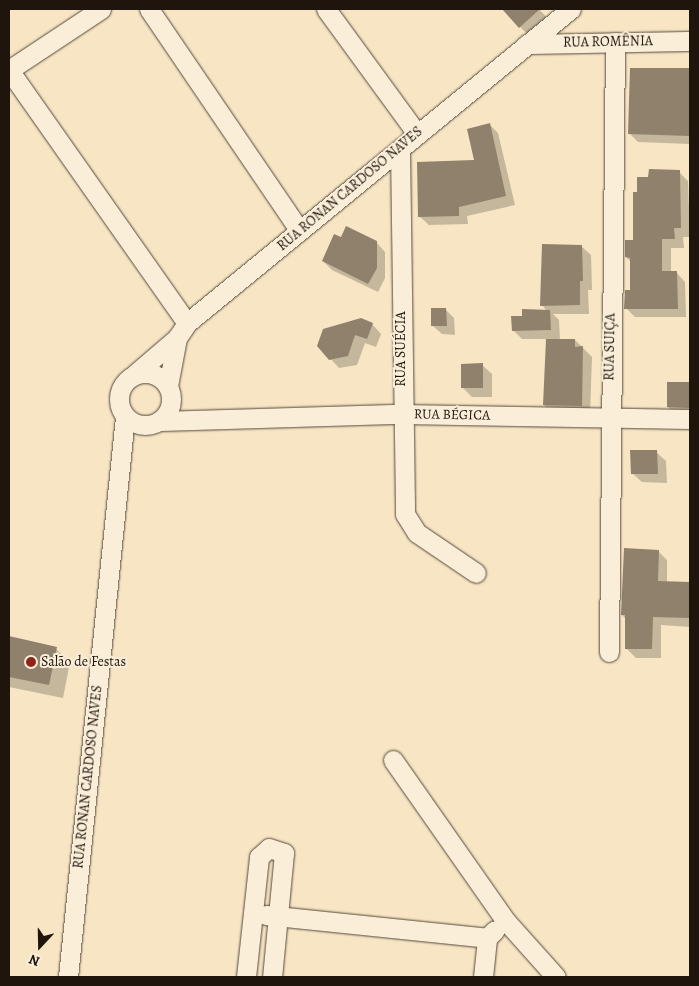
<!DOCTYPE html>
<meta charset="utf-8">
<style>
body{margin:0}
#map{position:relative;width:699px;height:986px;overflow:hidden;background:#f7e5c4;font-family:Alegreya,serif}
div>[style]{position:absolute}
.shadow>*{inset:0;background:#0003}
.building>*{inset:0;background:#8f816c}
.roads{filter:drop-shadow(0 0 1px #55493a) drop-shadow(0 0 1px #55493a)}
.minor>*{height:19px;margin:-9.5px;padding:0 9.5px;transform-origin:9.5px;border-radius:9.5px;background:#faeed9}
.minor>.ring{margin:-9.5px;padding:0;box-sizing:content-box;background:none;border:19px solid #faeed9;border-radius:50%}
.dots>*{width:14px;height:14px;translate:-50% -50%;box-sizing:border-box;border:2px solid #faeed9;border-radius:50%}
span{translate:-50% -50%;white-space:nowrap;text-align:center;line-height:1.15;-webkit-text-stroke:4px #faeed9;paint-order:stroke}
.street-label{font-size:14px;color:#1f150c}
.poi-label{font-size:14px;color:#1f150c}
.left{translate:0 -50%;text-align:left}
.frame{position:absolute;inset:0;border:10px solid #1f150c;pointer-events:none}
.north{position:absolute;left:15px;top:921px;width:50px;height:50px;-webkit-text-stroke:4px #faeed9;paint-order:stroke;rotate:201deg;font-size:14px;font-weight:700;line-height:20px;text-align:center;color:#1f150c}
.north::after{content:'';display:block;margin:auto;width:18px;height:22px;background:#1f150c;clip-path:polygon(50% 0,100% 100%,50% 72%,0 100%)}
</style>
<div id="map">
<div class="shadow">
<div style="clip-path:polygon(503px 9px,539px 9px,548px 19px,529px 36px)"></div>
<div style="clip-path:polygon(631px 69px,690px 69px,690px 144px,638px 142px,629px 133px)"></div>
<div style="clip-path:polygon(489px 124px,498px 133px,515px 205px,467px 216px,468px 224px,429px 225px,419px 216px,475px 162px)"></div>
<div style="clip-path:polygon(679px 172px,688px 181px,690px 237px,683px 237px,684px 248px,671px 248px,671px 272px,676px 272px,685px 282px,686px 317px,635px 317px,626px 308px,632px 291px,631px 262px,626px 257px,635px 241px,638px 194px,649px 178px)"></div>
<div style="clip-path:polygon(341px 238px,376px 242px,385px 252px,385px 278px,378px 292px,332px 270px,323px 261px)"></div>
<div style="clip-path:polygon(581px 246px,591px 255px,592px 290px,588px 290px,589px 314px,553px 314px,559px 320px,560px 340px,575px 340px,592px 357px,590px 415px,554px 414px,544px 405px,547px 339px,522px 339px,513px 330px,524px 317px,547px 311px,542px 305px)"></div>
<div style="clip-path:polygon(445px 309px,454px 318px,455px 335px,442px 334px,432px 325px)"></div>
<div style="clip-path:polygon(372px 324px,381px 334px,376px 347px,365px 343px,357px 365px,339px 368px,318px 345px)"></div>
<div style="clip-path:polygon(482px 365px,492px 374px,492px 397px,472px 397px,463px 388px)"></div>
<div style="clip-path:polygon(668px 383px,690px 383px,690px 417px,677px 416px,668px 407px)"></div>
<div style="clip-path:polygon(656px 452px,666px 461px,667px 483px,642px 482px,632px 473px)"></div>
<div style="clip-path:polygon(658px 551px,667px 560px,667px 583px,690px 583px,690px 627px,661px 625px,661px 658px,636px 658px,626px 648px,626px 619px,622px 615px)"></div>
<div style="clip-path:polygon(9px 638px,56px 649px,70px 662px,63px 698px,9px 687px)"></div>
</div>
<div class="building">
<div style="clip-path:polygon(502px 9px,540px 9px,519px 28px)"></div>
<div style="clip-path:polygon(630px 68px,690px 68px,690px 136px,628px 134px)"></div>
<div style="clip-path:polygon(490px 123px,506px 196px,459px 207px,459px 216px,418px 217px,417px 162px,474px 160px,467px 129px)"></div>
<div style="clip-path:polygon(649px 169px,680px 170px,681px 228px,674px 228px,675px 239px,662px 239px,662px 271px,677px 271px,678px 309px,624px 309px,625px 290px,630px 290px,630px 258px,625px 257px,625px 240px,633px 240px,633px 192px,637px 192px,637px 177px,648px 177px)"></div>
<div style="clip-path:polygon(346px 226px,377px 241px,377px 268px,368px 284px,322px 261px,334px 234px,341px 237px)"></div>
<div style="clip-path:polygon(542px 244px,582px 245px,583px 281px,580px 281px,580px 305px,540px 306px)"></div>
<div style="clip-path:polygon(431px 308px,446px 308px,447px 326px,431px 326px)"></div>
<div style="clip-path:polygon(522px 309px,550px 310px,551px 330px,512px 331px,511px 316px,522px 316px)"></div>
<div style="clip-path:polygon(361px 318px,373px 323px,367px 339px,355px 335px,348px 356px,329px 360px,317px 346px,323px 329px)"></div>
<div style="clip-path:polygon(546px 339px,575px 339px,575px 347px,583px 346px,582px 406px,543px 405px)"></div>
<div style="clip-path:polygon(483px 363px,483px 388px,461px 388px,461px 364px)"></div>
<div style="clip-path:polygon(667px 382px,690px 382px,690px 408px,667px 407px)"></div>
<div style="clip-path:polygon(630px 450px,657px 450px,658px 474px,631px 474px)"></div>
<div style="clip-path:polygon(624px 548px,659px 550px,658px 581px,690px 582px,690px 618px,653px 617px,652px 649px,625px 649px,625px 615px,621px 615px)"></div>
<div style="clip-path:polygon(9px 636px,57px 647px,49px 685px,9px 677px)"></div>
</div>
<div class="roads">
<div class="minor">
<div style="left:101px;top:9px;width:110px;rotate:146.5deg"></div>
<div style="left:9px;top:70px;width:309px;rotate:54.9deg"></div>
<div style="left:149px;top:9px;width:268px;rotate:55.8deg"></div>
<div style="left:326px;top:9px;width:155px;rotate:53.9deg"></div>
<div style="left:527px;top:44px;width:163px;rotate:-1.1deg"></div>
<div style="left:400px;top:149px;width:365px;rotate:89.2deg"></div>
<div style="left:405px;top:514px;width:22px;rotate:58deg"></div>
<div style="left:417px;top:533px;width:71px;rotate:34.1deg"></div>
<div class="ring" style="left:119px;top:373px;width:33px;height:33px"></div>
<div style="left:135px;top:374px;width:55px;rotate:-40.6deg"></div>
<div style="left:177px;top:338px;width:18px;rotate:-56deg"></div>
<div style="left:187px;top:323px;width:496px;rotate:-39.3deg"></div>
<div style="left:168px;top:386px;width:49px;rotate:-79.4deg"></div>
<div style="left:160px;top:421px;width:241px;rotate:-1.7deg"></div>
<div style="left:401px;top:414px;width:289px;rotate:1deg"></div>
<div style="left:609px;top:652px;width:610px;rotate:-89.44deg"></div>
<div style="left:393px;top:760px;width:195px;rotate:55deg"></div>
<div style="left:505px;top:920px;width:76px;rotate:48.2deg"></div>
<div style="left:266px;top:915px;width:222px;rotate:5.9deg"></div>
<div style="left:68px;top:977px;width:563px;rotate:-84.19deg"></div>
<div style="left:246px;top:977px;width:121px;rotate:-83.8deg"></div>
<div style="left:259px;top:857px;width:13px;rotate:-42deg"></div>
<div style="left:269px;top:848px;width:16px;rotate:18deg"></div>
<div style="left:284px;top:853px;width:125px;rotate:95.5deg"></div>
<div style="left:483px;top:977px;width:39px;rotate:-84deg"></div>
<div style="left:487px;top:938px;width:11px;rotate:-45deg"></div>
</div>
</div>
<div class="dots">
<div style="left:31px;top:662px;background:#8f2418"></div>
</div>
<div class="street-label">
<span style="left:608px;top:42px;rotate:-1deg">RUA ROMÊNIA</span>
<span style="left:350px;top:189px;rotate:-40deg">RUA RONAN CARDOSO NAVES</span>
<span style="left:610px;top:347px;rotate:-89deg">RUA SUIÇA</span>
<span style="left:401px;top:349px;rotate:-90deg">RUA SUÉCIA</span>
<span style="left:452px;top:415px;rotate:1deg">RUA BÉGICA</span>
<span style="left:88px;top:777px;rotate:-84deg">RUA RONAN CARDOSO NAVES</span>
</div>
<div class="poi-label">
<span class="left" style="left:41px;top:662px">Salão de Festas</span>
</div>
<div class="frame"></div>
<div class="north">N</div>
</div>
